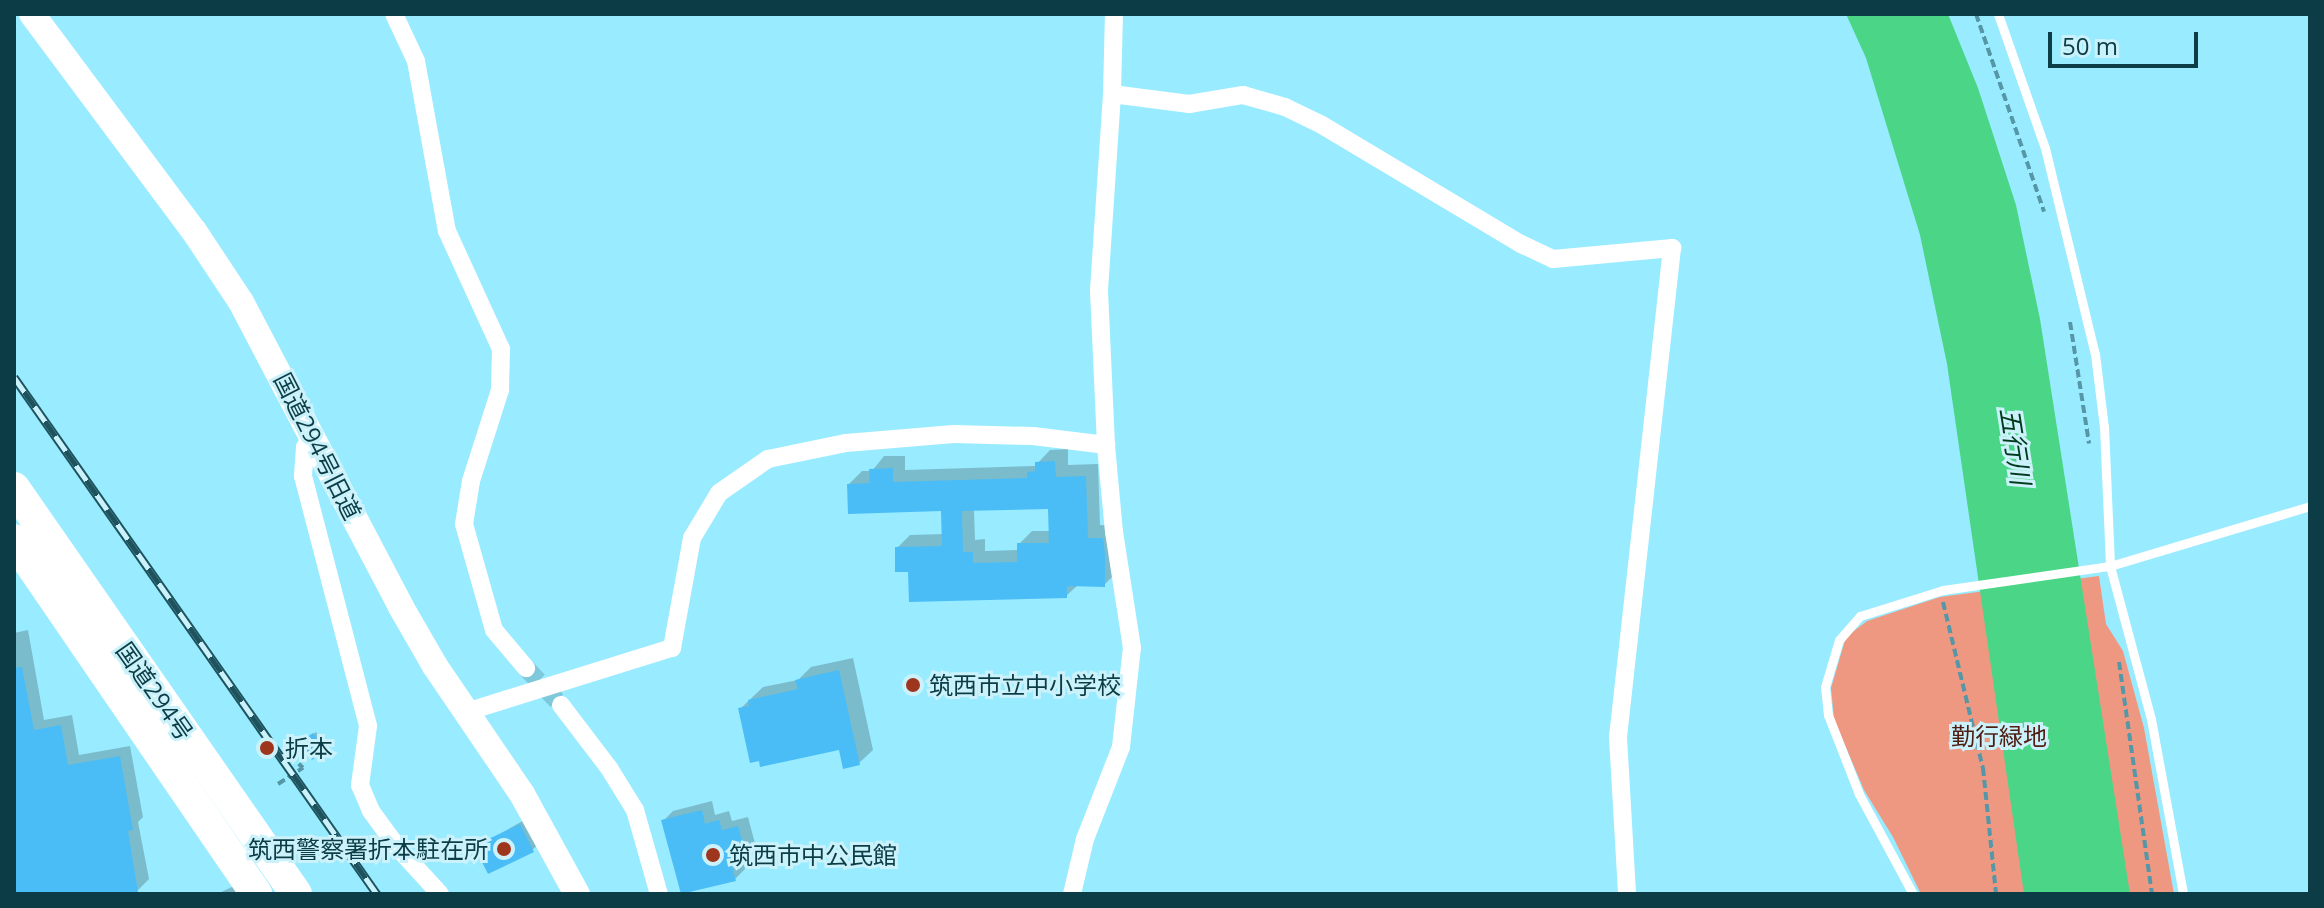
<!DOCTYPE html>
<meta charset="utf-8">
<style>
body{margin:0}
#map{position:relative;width:2324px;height:908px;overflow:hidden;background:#99ebff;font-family:"Open Sans","Noto Sans JP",sans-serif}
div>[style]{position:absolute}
.green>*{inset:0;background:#ee9882}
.water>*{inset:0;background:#4bd687}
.shadow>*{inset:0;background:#0003}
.building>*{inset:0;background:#4abdf7}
.street-tunnel>*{height:18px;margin-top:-9px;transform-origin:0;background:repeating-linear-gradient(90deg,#7dc8da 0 18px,transparent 0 27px)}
.path>*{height:4px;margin-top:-2px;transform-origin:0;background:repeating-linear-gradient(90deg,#5597a6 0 8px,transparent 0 12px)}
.lane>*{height:9px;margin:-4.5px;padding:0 4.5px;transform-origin:4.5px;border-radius:4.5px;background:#fff}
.street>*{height:18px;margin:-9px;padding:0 9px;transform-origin:9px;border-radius:9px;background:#fff}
.secondary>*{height:26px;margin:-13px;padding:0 13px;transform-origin:13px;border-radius:13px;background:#fff}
.highway>*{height:32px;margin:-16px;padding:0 16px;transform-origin:16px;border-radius:16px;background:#fff}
.rail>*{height:9px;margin-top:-4.5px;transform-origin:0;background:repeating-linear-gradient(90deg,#cbf2fb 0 18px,#1e535e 0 36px);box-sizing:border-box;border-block:2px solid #1e535e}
.dots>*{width:22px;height:22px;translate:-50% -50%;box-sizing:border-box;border:4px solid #cbf2fb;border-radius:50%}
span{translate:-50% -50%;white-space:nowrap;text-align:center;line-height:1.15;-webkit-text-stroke:6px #cbf2fb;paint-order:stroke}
.street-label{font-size:24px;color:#0c3d47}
.poi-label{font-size:24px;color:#0c3d47}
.left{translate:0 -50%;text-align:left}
.right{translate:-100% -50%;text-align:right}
.park-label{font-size:24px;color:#4f1d12}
.water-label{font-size:26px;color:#003a1c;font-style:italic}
.frame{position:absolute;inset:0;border:16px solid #0c3d47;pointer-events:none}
.scale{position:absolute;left:2048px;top:32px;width:150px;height:36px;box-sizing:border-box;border:4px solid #0c3d47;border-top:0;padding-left:10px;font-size:24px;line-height:28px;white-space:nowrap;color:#0c3d47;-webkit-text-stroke:6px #cbf2fb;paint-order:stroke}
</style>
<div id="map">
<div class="green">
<div style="clip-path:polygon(2099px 576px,2106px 624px,2123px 651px,2144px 728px,2174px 894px,1921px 894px,1893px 837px,1864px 790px,1834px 719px,1831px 688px,1846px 637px,1867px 621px,1940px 597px)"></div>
</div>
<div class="water">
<div style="clip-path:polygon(1846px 14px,1948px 14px,1978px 88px,2016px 205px,2040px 319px,2130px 894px,2024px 894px,1947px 364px,1920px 235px,1866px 58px)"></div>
</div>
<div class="shadow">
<div style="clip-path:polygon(evenodd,1068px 449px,1068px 465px,1098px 464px,1100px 525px,1115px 526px,1117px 572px,1104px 585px,1078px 585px,1066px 596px,910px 570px,897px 548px,910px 535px,944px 534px,943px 509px,849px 484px,862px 471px,872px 471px,884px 456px,905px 456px,905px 470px,1035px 466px,1050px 450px,1068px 449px,1050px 507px,1051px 531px,1032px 531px,1019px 544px,1019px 550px,985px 551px,985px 539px,975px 540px,974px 509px,1050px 507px)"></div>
<div style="clip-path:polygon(28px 630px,44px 720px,72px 715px,79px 755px,130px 746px,143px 817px,138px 822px,149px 879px,138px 890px,114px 894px,14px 894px,14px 633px)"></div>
<div style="clip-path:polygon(853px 658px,873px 750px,859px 763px,840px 747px,740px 709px,763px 687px,798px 680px,811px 667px)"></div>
<div style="clip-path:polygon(316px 732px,326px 746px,324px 749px,305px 740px)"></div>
<div style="clip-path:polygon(712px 801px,715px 815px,729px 811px,732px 821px,748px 817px,757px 851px,743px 862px,745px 869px,735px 879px,663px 821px,673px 811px)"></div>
<div style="clip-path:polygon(526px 819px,539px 844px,532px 850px,477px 847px)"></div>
<div style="clip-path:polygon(234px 886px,238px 894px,217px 894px)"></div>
</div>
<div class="building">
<div style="clip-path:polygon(evenodd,1055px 461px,1056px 477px,1086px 476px,1088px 538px,1103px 538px,1105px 554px,1105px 587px,1067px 586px,1067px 598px,909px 602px,908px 572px,895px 572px,895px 547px,942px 546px,941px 511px,848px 514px,847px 484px,870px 483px,869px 469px,893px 468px,893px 482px,1027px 478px,1027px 472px,1035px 471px,1035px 462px,1055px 461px,1048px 509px,1049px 543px,1017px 543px,1017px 562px,973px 563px,973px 552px,963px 552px,962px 511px,1048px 509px)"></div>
<div style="clip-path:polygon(22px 667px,34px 730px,61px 725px,68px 765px,120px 756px,133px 830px,128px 831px,138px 892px,14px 894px,14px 668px)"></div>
<div style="clip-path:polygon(839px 670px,860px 765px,843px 769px,839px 750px,760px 767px,759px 761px,750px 763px,738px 708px,749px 706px,748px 700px,798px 689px,795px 680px)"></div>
<div style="clip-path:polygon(313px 733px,325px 751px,312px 760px,300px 742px)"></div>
<div style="clip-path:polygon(702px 810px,705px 824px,719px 820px,722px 830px,738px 826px,748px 863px,732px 867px,736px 881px,681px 894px,661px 820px)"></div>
<div style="clip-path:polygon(520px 824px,534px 852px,488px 874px,474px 846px)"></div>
</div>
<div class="street-tunnel">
<div style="left:526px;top:668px;width:51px;rotate:46.6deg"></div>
</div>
<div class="path">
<div style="left:1976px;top:14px;width:209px;rotate:71deg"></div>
<div style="left:2070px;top:322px;width:123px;rotate:81.1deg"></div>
<div style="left:1943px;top:602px;width:171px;rotate:76.5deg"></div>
<div style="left:1983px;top:768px;width:127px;rotate:84.1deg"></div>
<div style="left:2119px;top:662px;width:234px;rotate:81.9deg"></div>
<div style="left:278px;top:784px;width:30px;rotate:-33deg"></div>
<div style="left:303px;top:768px;width:6px;rotate:-135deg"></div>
</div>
<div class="lane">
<div style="left:1998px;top:14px;width:142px;rotate:70.7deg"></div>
<div style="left:2045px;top:148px;width:212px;rotate:76.4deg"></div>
<div style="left:2095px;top:354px;width:74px;rotate:83deg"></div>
<div style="left:2104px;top:427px;width:139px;rotate:87.5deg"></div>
<div style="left:2110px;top:566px;width:158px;rotate:75deg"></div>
<div style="left:2151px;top:719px;width:178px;rotate:79.6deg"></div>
<div style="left:1913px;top:894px;width:114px;rotate:-118.4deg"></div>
<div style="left:1859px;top:794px;width:85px;rotate:-111.4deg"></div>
<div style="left:1828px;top:715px;width:28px;rotate:-96deg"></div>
<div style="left:1825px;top:687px;width:49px;rotate:-73.4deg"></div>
<div style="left:1839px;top:640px;width:32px;rotate:-49deg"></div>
<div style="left:1860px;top:616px;width:87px;rotate:-17.4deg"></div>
<div style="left:1943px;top:590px;width:169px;rotate:-8.2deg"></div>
<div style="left:2110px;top:566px;width:209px;rotate:-16.7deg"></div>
</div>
<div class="street">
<div style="left:394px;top:14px;width:52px;rotate:64.9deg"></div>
<div style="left:416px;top:61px;width:173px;rotate:79.7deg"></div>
<div style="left:447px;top:231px;width:130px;rotate:65.4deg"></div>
<div style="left:501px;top:349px;width:41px;rotate:91.4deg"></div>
<div style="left:500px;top:390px;width:96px;rotate:107.7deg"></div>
<div style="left:471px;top:481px;width:44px;rotate:99.2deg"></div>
<div style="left:464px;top:524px;width:110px;rotate:74.2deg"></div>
<div style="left:494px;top:630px;width:50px;rotate:49.9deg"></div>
<div style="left:1112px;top:94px;width:78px;rotate:7.4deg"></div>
<div style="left:1189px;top:104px;width:55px;rotate:-9.5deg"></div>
<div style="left:1243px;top:95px;width:44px;rotate:15.9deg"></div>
<div style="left:1285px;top:107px;width:41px;rotate:25.9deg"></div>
<div style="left:1322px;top:125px;width:232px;rotate:30.9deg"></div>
<div style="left:1521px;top:244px;width:35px;rotate:25deg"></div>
<div style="left:1553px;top:259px;width:120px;rotate:-5.3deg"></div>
<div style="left:1672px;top:248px;width:492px;rotate:96.3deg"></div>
<div style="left:1618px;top:737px;width:157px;rotate:86.7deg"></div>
<div style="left:312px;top:436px;width:13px;rotate:122deg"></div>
<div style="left:305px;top:447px;width:29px;rotate:94deg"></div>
<div style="left:303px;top:476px;width:258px;rotate:75.4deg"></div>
<div style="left:368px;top:726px;width:60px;rotate:97.7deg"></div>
<div style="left:360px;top:785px;width:28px;rotate:67deg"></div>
<div style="left:371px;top:811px;width:46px;rotate:53.9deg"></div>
<div style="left:398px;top:848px;width:62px;rotate:47.6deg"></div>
<div style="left:561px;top:705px;width:79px;rotate:52.7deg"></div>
<div style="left:609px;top:768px;width:49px;rotate:58.2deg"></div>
<div style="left:635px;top:810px;width:87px;rotate:74.1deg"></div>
<div style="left:466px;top:712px;width:216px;rotate:-17.3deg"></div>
<div style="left:672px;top:648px;width:112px;rotate:-79.7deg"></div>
<div style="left:692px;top:538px;width:52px;rotate:-59deg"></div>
<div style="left:719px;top:493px;width:60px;rotate:-34.8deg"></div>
<div style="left:768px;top:459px;width:80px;rotate:-11.6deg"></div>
<div style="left:846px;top:443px;width:108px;rotate:-4.8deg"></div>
<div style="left:954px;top:434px;width:79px;rotate:1.5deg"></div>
<div style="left:1033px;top:436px;width:74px;rotate:7deg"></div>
<div style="left:1072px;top:894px;width:57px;rotate:-76.7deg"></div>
<div style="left:1085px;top:839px;width:99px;rotate:-68.6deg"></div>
<div style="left:1121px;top:747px;width:100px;rotate:-83.7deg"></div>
<div style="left:1132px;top:648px;width:117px;rotate:-98.8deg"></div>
<div style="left:1114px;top:532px;width:87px;rotate:-95.3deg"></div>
<div style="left:1106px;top:445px;width:155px;rotate:-92.6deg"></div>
<div style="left:1099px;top:290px;width:196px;rotate:-86.2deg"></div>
<div style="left:1112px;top:94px;width:80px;rotate:-88.6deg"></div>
</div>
<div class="secondary">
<div style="left:32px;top:14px;width:271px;rotate:53.3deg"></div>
<div style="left:194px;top:231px;width:85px;rotate:56.5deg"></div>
<div style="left:241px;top:302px;width:344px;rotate:62.3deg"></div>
<div style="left:401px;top:607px;width:68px;rotate:60deg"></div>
<div style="left:435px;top:666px;width:155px;rotate:55.8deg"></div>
<div style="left:522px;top:794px;width:114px;rotate:61.2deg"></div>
</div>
<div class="highway">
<div style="left:14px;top:488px;width:494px;rotate:55.2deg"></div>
<div style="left:14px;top:540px;width:429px;rotate:55.6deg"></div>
</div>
<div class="rail">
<div style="left:14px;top:377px;width:632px;rotate:54.93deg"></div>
</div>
<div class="dots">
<div style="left:913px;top:685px;background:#9e361d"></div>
<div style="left:267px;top:748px;background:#9e361d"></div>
<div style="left:504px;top:849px;background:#9e361d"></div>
<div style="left:713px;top:855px;background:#9e361d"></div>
</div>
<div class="street-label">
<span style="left:318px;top:446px;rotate:63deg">国道294号旧道</span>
<span style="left:155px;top:691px;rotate:55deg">国道294号</span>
</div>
<div class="poi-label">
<span class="left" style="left:929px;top:685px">筑西市立中小学校</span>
<span class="left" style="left:285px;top:748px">折本</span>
<span class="right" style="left:488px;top:849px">筑西警察署折本駐在所</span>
<span class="left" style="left:729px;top:855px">筑西市中公民館</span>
</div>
<div class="park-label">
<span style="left:1999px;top:736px">勤行緑地</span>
</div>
<div class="water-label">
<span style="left:2015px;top:446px;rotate:81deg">五行川</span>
</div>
<div class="frame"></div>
<div class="scale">50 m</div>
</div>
